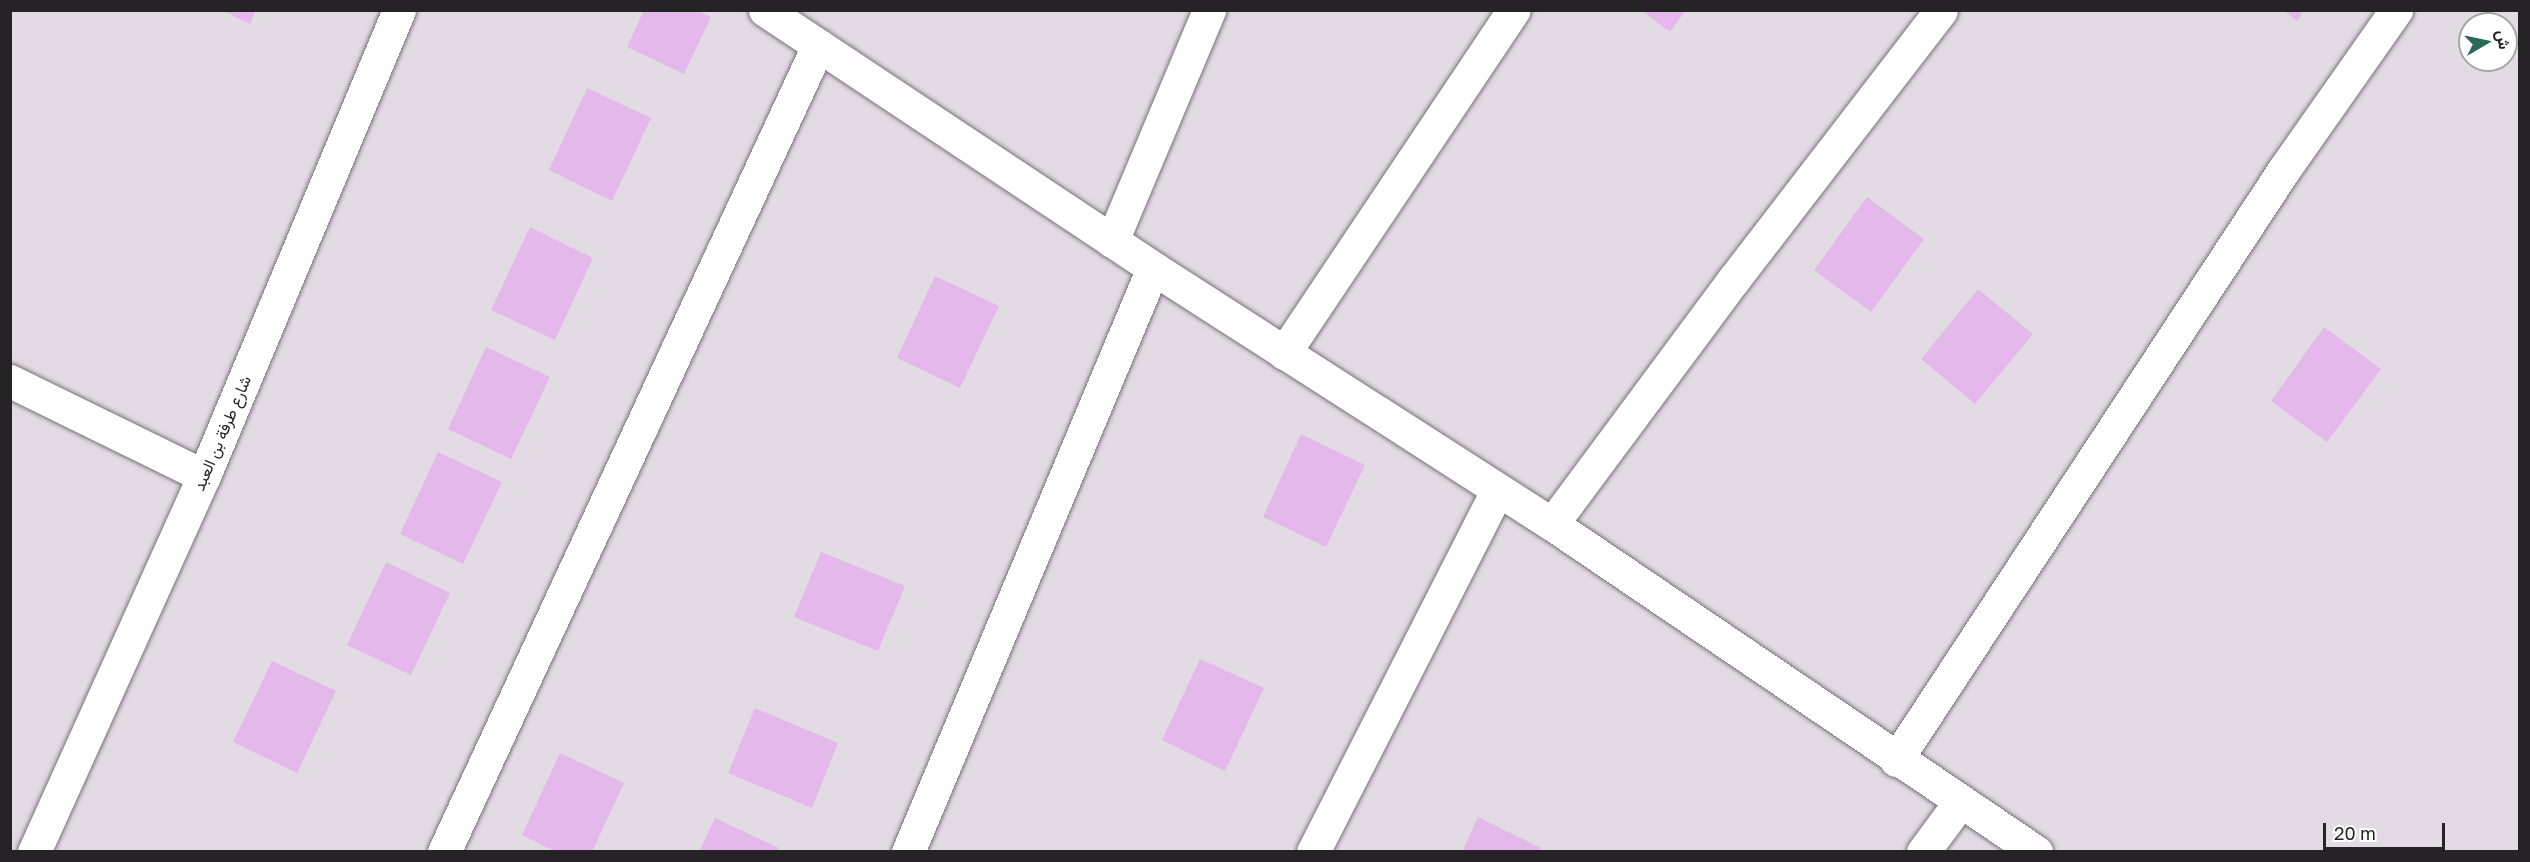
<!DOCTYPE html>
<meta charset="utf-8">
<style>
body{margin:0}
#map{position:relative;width:2530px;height:862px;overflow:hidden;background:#e3dbe4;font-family:"Golos Text",Vazirmatn,sans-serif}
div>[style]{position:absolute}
.building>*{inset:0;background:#e5b8ec}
.roads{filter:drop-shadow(0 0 2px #787179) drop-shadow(0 0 2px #787179)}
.minor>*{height:33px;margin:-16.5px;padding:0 16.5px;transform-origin:16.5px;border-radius:16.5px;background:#fff}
span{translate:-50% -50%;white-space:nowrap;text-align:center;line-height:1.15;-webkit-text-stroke:4.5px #fff;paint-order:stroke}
.street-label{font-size:16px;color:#262326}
.frame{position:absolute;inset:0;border:12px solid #262326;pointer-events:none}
.north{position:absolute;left:2458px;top:12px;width:60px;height:60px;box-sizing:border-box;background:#fff;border:2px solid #a8a7a8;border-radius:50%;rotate:81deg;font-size:16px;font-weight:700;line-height:24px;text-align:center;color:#262326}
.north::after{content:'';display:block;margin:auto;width:21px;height:27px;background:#286957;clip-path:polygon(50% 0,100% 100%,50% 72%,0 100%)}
.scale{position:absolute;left:2323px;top:823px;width:122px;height:27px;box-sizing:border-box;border:3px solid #262326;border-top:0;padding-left:8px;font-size:18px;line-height:21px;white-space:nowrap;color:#262326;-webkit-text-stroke:4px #fff;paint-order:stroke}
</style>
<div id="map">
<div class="building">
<div style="clip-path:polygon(221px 10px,256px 10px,250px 24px)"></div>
<div style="clip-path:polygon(644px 10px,696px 10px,711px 17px,684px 74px,627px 47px)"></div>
<div style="clip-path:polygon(1641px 10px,1686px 10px,1670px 32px)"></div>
<div style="clip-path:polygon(2283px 10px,2304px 10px,2297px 21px)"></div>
<div style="clip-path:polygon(587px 88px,651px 118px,612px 201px,549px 170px)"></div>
<div style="clip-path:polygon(1867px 197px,1924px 239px,1871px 312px,1814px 270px)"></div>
<div style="clip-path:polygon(530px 227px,593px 258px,555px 340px,491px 310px)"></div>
<div style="clip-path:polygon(935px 276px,999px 306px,960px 388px,897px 358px)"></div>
<div style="clip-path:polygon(1978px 289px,2033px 334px,1975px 404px,1921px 359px)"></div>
<div style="clip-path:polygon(2324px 327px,2381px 369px,2327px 442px,2271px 401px)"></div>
<div style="clip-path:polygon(486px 347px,550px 377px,511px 459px,448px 429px)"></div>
<div style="clip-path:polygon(1301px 434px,1365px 465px,1326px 547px,1263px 517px)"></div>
<div style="clip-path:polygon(438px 452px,502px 482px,463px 564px,400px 534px)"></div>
<div style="clip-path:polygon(821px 552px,905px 586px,878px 651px,794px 617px)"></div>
<div style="clip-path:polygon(386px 562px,450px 593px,411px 675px,347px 645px)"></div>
<div style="clip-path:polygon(1200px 659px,1264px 688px,1225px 771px,1162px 740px)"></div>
<div style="clip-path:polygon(272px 661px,336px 691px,297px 773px,233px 742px)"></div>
<div style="clip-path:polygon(755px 708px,838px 743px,812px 808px,728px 773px)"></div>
<div style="clip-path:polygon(560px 753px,624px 783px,592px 852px,557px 852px,522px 835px)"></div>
<div style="clip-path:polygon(1478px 817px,1541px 848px,1540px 852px,1462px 852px)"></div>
<div style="clip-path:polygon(715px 818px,779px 848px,777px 852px,699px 852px)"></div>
</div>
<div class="roads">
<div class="minor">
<div style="left:765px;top:10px;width:466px;rotate:33.6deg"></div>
<div style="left:1153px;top:268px;width:474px;rotate:32.7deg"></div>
<div style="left:1552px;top:524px;width:585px;rotate:34.12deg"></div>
<div style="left:1112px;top:241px;width:251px;rotate:-67.2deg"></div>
<div style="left:1284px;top:353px;width:413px;rotate:-56.2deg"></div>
<div style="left:10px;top:381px;width:216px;rotate:26.1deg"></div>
<div style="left:1552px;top:524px;width:305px;rotate:-53.4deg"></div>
<div style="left:1734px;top:279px;width:339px;rotate:-52.4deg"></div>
<div style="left:1896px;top:760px;width:705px;rotate:-56.69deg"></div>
<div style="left:2283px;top:171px;width:197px;rotate:-54.9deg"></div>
<div style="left:34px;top:852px;width:413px;rotate:-65.7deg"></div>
<div style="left:204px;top:476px;width:505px;rotate:-67.29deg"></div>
<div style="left:444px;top:852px;width:889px;rotate:-65.11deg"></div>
<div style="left:908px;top:852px;width:633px;rotate:-67.24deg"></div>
<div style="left:1313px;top:852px;width:405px;rotate:-63deg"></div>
<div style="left:1923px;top:852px;width:62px;rotate:-53.5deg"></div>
</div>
</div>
<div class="street-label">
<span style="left:222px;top:433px;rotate:-67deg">شارع طرفة بن العبد</span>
</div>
<div class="frame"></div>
<div class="north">ش</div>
<div class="scale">20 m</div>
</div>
